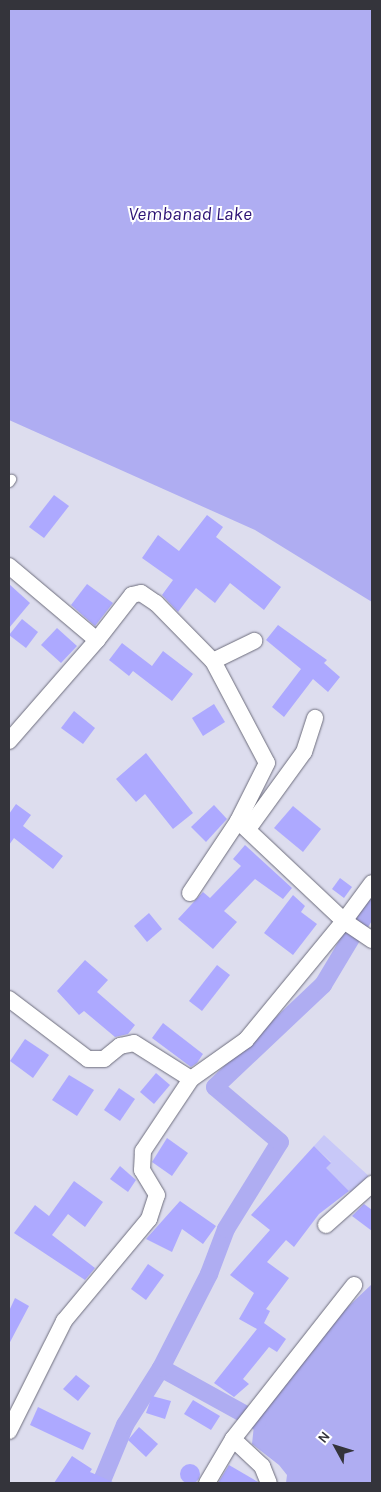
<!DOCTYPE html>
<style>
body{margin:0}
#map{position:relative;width:381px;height:1492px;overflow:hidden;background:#dde;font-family:Karla,sans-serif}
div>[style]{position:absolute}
.green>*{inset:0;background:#c8c8f8}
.water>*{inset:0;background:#afadf2}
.canal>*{height:18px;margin:-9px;padding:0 9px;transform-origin:9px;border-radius:9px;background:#afadf2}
.building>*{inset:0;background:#ada9ff}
.round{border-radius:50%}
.roads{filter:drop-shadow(0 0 1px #6d6d7c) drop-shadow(0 0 1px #6d6d7c)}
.service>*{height:9px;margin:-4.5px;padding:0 4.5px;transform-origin:4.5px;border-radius:4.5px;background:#fff}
.minor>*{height:16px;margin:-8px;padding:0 8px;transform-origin:8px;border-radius:8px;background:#fff}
span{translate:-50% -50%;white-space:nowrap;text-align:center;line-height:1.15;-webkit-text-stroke:4px #fff;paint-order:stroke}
.water-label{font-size:19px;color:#2d1375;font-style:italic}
.frame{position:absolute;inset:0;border:10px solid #34343b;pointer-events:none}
.north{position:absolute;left:311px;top:1422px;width:50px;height:50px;-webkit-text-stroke:4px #fff;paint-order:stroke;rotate:309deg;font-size:14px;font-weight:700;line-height:20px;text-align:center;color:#34343b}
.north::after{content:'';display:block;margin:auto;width:18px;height:22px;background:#34343b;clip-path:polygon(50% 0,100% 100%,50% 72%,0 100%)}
</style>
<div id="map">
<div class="green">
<div style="clip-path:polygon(324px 1135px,372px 1179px,353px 1195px,338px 1180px,330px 1188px,318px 1176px,331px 1162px,314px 1146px)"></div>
</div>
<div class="water">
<div style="clip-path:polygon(9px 9px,372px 9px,372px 602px,255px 530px,9px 420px)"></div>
<div style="clip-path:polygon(372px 1284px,372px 1483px,286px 1483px,287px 1475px,279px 1465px,252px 1444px,254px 1425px,333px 1321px)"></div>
</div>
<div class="canal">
<div style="left:161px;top:1368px;width:110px;rotate:28.9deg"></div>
<div style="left:101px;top:1483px;width:63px;rotate:-67.5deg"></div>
<div style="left:125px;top:1425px;width:67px;rotate:-57.7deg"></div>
<div style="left:161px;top:1368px;width:106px;rotate:-62.9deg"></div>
<div style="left:209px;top:1274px;width:48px;rotate:-69.3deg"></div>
<div style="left:226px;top:1229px;width:102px;rotate:-58.2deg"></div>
<div style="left:280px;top:1142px;width:85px;rotate:-139.8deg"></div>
<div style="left:215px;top:1087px;width:149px;rotate:-43.4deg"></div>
<div style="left:323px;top:985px;width:96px;rotate:-59.1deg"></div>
</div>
<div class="building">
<div style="clip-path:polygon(54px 495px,69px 506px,44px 538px,29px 527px)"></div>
<div style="clip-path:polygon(207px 515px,223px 527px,216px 537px,281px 587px,264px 610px,230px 583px,215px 603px,196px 588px,178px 612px,162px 595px,173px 580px,142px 558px,158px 535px,179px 551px)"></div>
<div style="clip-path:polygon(9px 584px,30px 603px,9px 628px)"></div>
<div style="clip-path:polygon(87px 584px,113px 603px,95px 626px,71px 605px)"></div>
<div style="clip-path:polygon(22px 619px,38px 632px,26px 648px,9px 635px)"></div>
<div style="clip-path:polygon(278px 625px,327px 660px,324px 663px,340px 677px,328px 692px,313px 679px,284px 717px,272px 707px,301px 669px,266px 640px)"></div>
<div style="clip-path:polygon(57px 628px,77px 646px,61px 663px,41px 645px)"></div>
<div style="clip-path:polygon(122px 643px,152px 666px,163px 651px,193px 674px,172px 701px,133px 671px,129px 676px,109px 660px)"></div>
<div style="clip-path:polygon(214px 704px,225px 722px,203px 736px,192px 718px)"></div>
<div style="clip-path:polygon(74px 711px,95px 728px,83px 744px,61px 728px)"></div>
<div style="clip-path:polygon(146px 753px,193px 813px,173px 829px,145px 794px,136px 802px,116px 779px)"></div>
<div style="clip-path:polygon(16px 804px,31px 815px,23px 826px,63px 856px,53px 869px,14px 838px,9px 845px,9px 814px)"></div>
<div style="clip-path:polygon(214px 805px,227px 819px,206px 842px,191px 827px)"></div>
<div style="clip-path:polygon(293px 806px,321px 829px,303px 852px,274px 828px)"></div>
<div style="clip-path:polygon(245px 845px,292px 888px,283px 899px,255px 879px,224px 911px,237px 922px,213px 949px,178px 919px,203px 892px,210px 898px,241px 866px,233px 859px)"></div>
<div style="clip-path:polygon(340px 878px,352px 887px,344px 898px,332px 889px)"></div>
<div style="clip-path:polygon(293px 895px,305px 906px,301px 912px,317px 924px,293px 955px,264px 933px)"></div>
<div style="clip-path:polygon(149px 913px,162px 929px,147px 942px,134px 926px)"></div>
<div style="clip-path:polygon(85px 960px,108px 980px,97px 992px,135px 1025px,128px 1034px,115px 1037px,84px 1011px,79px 1015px,57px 991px)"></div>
<div style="clip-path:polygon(217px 965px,230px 975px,202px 1011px,189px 1001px)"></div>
<div style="clip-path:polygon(163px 1023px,203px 1054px,197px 1063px,191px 1067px,152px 1038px)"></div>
<div style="clip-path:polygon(25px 1039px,49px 1055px,33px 1078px,10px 1061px)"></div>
<div style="clip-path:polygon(156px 1073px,170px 1085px,154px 1104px,140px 1092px)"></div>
<div style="clip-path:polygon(69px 1075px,94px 1090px,77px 1116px,52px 1100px)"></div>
<div style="clip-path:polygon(119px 1088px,135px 1099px,120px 1121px,104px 1110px)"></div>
<div style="clip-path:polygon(167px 1138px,188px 1153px,172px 1176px,152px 1162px)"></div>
<div style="clip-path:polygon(314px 1146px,331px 1163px,326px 1168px,349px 1191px,319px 1214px,294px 1247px,286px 1240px,267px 1262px,289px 1278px,266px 1309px,270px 1311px,264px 1323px,286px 1339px,277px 1352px,269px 1347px,243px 1379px,249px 1384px,234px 1397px,214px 1383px,257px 1329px,239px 1319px,254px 1293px,230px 1275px,270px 1230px,251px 1215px)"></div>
<div style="clip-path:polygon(120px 1166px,136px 1180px,128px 1192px,110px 1179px)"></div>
<div style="clip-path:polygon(74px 1181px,103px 1202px,85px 1227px,68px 1214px,52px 1235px,95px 1268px,85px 1280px,14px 1233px,35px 1205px,49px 1216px)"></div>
<div style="clip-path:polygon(180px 1201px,216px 1226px,203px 1244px,182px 1229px,172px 1252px,146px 1239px)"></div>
<div style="clip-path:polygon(364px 1204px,372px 1210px,372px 1231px,352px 1216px)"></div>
<div style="clip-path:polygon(148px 1264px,164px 1275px,146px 1300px,131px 1289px)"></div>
<div style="clip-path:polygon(15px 1298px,29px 1306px,9px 1344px,9px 1311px)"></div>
<div style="clip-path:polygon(76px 1375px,90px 1386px,78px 1401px,63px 1389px)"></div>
<div style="clip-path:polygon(152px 1396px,171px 1401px,165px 1419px,146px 1413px)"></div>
<div style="clip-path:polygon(193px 1400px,220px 1416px,211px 1430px,184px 1414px)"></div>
<div style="clip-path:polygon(38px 1407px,91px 1433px,83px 1450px,30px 1425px)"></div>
<div style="clip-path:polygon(139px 1427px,158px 1444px,146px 1457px,128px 1440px)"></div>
<div style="clip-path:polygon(72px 1456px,92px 1469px,90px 1472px,115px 1483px,54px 1483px)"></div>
<div class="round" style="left:180px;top:1464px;width:20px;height:20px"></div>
<div style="clip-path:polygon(229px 1465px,258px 1482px,258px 1483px,218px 1483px)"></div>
</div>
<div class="roads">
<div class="service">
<div style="left:9px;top:482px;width:4px;rotate:-56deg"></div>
</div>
<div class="minor">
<div style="left:9px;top:566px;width:115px;rotate:40.1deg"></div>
<div style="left:97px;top:640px;width:57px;rotate:-52.1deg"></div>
<div style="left:132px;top:595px;width:9px;rotate:-13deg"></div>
<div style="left:141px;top:593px;width:18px;rotate:34deg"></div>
<div style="left:156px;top:603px;width:81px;rotate:45.5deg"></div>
<div style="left:213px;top:661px;width:115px;rotate:62.1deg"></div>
<div style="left:267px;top:763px;width:65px;rotate:116.6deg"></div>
<div style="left:238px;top:821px;width:146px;rotate:43.3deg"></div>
<div style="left:344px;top:921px;width:47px;rotate:-53.6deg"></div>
<div style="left:213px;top:661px;width:46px;rotate:-26deg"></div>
<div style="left:9px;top:741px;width:134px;rotate:-48.9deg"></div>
<div style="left:248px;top:829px;width:95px;rotate:-54deg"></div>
<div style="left:304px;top:752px;width:36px;rotate:-72deg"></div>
<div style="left:190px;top:893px;width:87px;rotate:-56.3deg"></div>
<div style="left:9px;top:999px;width:99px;rotate:37.2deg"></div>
<div style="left:88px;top:1059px;width:16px"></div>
<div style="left:104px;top:1059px;width:21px;rotate:-39deg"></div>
<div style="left:120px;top:1046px;width:14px;rotate:-12deg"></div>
<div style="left:134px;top:1043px;width:67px;rotate:32.3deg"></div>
<div style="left:191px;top:1079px;width:67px;rotate:-35.3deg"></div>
<div style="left:246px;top:1040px;width:154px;rotate:-50.5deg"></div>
<div style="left:344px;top:921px;width:34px;rotate:34deg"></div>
<div style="left:326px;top:1225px;width:62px;rotate:-41.7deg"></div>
<div style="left:9px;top:1431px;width:123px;rotate:-63.4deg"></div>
<div style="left:64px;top:1321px;width:133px;rotate:-50.2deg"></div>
<div style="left:149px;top:1219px;width:25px;rotate:-72deg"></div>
<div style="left:157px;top:1195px;width:29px;rotate:-121deg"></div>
<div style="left:142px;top:1170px;width:19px;rotate:-87deg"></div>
<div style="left:143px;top:1151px;width:87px;rotate:-56.3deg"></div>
<div style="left:233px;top:1439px;width:40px;rotate:43deg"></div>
<div style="left:262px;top:1466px;width:18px;rotate:68deg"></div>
<div style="left:207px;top:1483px;width:51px;rotate:-59.4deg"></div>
<div style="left:233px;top:1439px;width:196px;rotate:-51.8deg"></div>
</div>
</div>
<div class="water-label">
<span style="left:190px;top:215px">Vembanad Lake</span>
</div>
<div class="frame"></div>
<div class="north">N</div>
</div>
